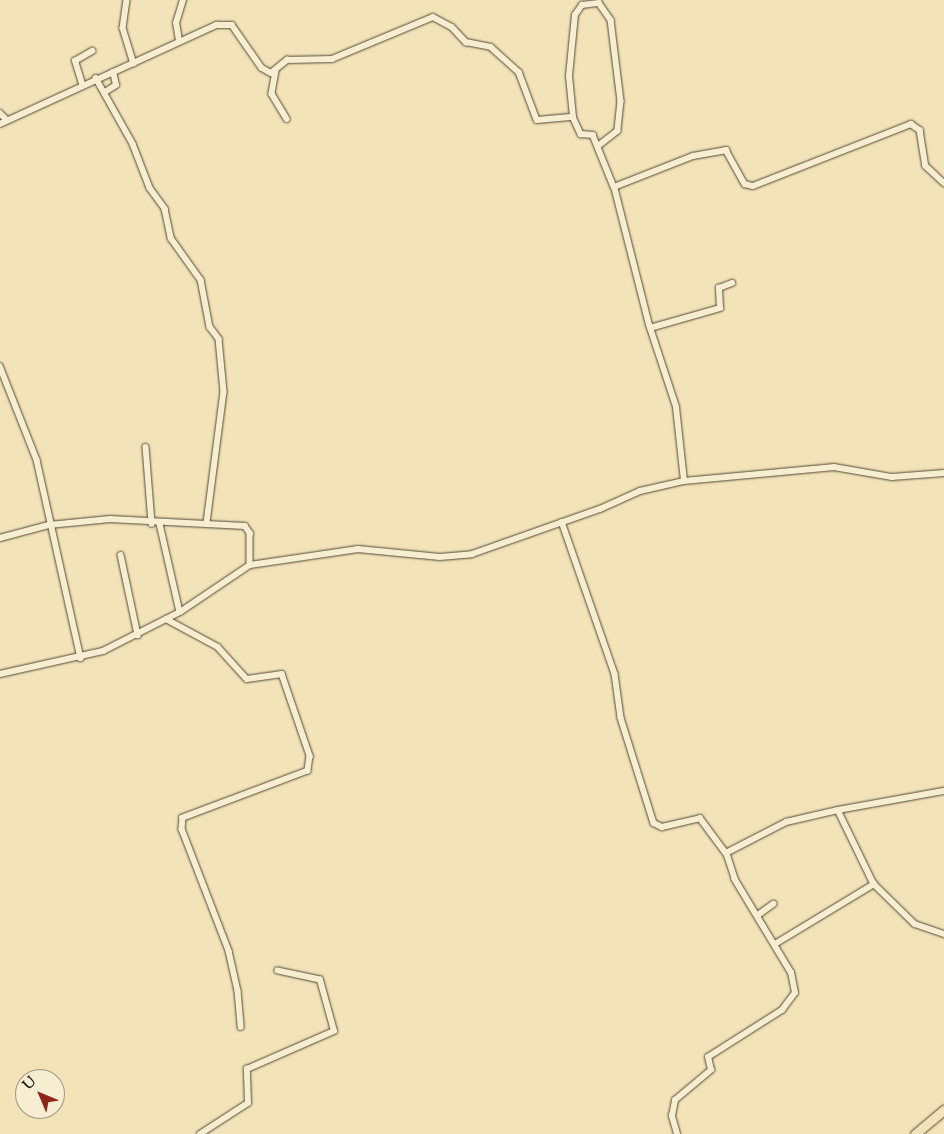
<!DOCTYPE html>
<style>
body{margin:0}
#map{position:relative;width:944px;height:1134px;overflow:hidden;background:#f2e3b8;font-family:"Sorts Mill Goudy",serif}
div>[style]{position:absolute}
.roads{filter:drop-shadow(0 0 1px #534836) drop-shadow(0 0 1px #534836)}
.minor>*{height:5.5px;margin:-2.75px;padding:0 2.75px;transform-origin:2.75px;border-radius:2.75px;background:#f7edd1}
.primary>*{height:9px;margin:-4.5px;padding:0 4.5px;transform-origin:4.5px;border-radius:4.5px;background:#f2e3b8}
span{translate:-50% -50%;white-space:nowrap;text-align:center;line-height:1.15;-webkit-text-stroke:4.5px #f7edd1;paint-order:stroke}
.north{position:absolute;left:15px;top:1069px;width:50px;height:50px;box-sizing:border-box;background:#f7edd1;border:1px solid #a09682;border-radius:50%;rotate:315deg;font-size:14px;font-weight:700;line-height:20px;text-align:center;color:#1e140b}
.north::after{content:'';display:block;margin:auto;width:18px;height:22px;background:#8f2418;clip-path:polygon(50% 0,100% 100%,50% 72%,0 100%)}
</style>
<div id="map">
<div class="roads">
<div class="minor">
<div style="left:127px;top:0;width:28px;rotate:98deg"></div>
<div style="left:123px;top:28px;width:37px;rotate:73deg"></div>
<div style="left:179px;top:41px;width:18px;rotate:-99deg"></div>
<div style="left:176px;top:23px;width:24px;rotate:-73deg"></div>
<div style="left:276px;top:71px;width:23px;rotate:100deg"></div>
<div style="left:272px;top:94px;width:29px;rotate:59deg"></div>
<div style="left:96px;top:78px;width:76px;rotate:60.7deg"></div>
<div style="left:133px;top:144px;width:47px;rotate:68.9deg"></div>
<div style="left:150px;top:188px;width:26px;rotate:54deg"></div>
<div style="left:165px;top:209px;width:30px;rotate:78deg"></div>
<div style="left:171px;top:238px;width:52px;rotate:54.5deg"></div>
<div style="left:201px;top:280px;width:48px;rotate:79.2deg"></div>
<div style="left:210px;top:327px;width:15px;rotate:53deg"></div>
<div style="left:219px;top:339px;width:53px;rotate:84.6deg"></div>
<div style="left:224px;top:392px;width:132px;rotate:97.4deg"></div>
<div style="left:82px;top:84px;width:24px;rotate:-107deg"></div>
<div style="left:75px;top:61px;width:20px;rotate:-30deg"></div>
<div style="left:105px;top:92px;width:13px;rotate:-32deg"></div>
<div style="left:116px;top:85px;width:13px;rotate:-103deg"></div>
<div style="left:0;top:113px;width:10px;rotate:45deg"></div>
<div style="left:573px;top:117px;width:41px;rotate:-95.6deg"></div>
<div style="left:569px;top:76px;width:61px;rotate:-84.4deg"></div>
<div style="left:575px;top:15px;width:12px;rotate:-55deg"></div>
<div style="left:582px;top:5px;width:17px;rotate:-7deg"></div>
<div style="left:599px;top:3px;width:21px;rotate:55deg"></div>
<div style="left:611px;top:20px;width:82px;rotate:83deg"></div>
<div style="left:621px;top:101px;width:30px;rotate:96deg"></div>
<div style="left:618px;top:131px;width:24px;rotate:142deg"></div>
<div style="left:0;top:124px;width:238px;rotate:-24.6deg"></div>
<div style="left:216px;top:25px;width:16px"></div>
<div style="left:232px;top:25px;width:52px;rotate:55.1deg"></div>
<div style="left:262px;top:68px;width:10px;rotate:29deg"></div>
<div style="left:271px;top:73px;width:21px;rotate:-39deg"></div>
<div style="left:287px;top:60px;width:45px;rotate:-1.3deg"></div>
<div style="left:332px;top:59px;width:109px;rotate:-22.6deg"></div>
<div style="left:433px;top:17px;width:21px;rotate:28deg"></div>
<div style="left:452px;top:27px;width:21px;rotate:47deg"></div>
<div style="left:466px;top:42px;width:25px;rotate:11deg"></div>
<div style="left:491px;top:47px;width:38px;rotate:42deg"></div>
<div style="left:519px;top:72px;width:51px;rotate:69.4deg"></div>
<div style="left:537px;top:120px;width:36px;rotate:-5deg"></div>
<div style="left:573px;top:117px;width:19px;rotate:65deg"></div>
<div style="left:581px;top:134px;width:12px;rotate:5deg"></div>
<div style="left:593px;top:135px;width:56px;rotate:68deg"></div>
<div style="left:650px;top:328px;width:73px;rotate:-15.9deg"></div>
<div style="left:720px;top:308px;width:20px;rotate:-93deg"></div>
<div style="left:719px;top:288px;width:14px;rotate:-21deg"></div>
<div style="left:0;top:366px;width:101px;rotate:68.5deg"></div>
<div style="left:37px;top:460px;width:203px;rotate:77.5deg"></div>
<div style="left:146px;top:447px;width:77px;rotate:85.5deg"></div>
<div style="left:684px;top:481px;width:74px;rotate:-96.2deg"></div>
<div style="left:676px;top:407px;width:86px;rotate:-108.2deg"></div>
<div style="left:649px;top:325px;width:142px;rotate:-104.2deg"></div>
<div style="left:614px;top:187px;width:85px;rotate:-21.4deg"></div>
<div style="left:693px;top:156px;width:34px;rotate:-10deg"></div>
<div style="left:726px;top:150px;width:39px;rotate:61deg"></div>
<div style="left:745px;top:184px;width:8px;rotate:14deg"></div>
<div style="left:753px;top:186px;width:170px;rotate:-21.4deg"></div>
<div style="left:911px;top:124px;width:11px;rotate:34deg"></div>
<div style="left:920px;top:130px;width:36px;rotate:81deg"></div>
<div style="left:926px;top:166px;width:25px;rotate:43deg"></div>
<div style="left:562px;top:522px;width:161px;rotate:70.8deg"></div>
<div style="left:615px;top:674px;width:44px;rotate:82.2deg"></div>
<div style="left:621px;top:718px;width:110px;rotate:72.6deg"></div>
<div style="left:654px;top:823px;width:9px;rotate:27deg"></div>
<div style="left:662px;top:827px;width:39px;rotate:-13deg"></div>
<div style="left:700px;top:818px;width:44px;rotate:53.4deg"></div>
<div style="left:160px;top:524px;width:90px;rotate:77.2deg"></div>
<div style="left:0;top:538px;width:51px;rotate:-14.9deg"></div>
<div style="left:49px;top:525px;width:61px;rotate:-5.6deg"></div>
<div style="left:110px;top:519px;width:135px;rotate:3deg"></div>
<div style="left:245px;top:526px;width:9px;rotate:54deg"></div>
<div style="left:250px;top:533px;width:32px;rotate:90deg"></div>
<div style="left:121px;top:555px;width:82px;rotate:78deg"></div>
<div style="left:166px;top:619px;width:59px;rotate:28.3deg"></div>
<div style="left:218px;top:647px;width:43px;rotate:47.8deg"></div>
<div style="left:247px;top:679px;width:35px;rotate:-8deg"></div>
<div style="left:282px;top:674px;width:87px;rotate:71.1deg"></div>
<div style="left:310px;top:756px;width:15px;rotate:98deg"></div>
<div style="left:308px;top:771px;width:134px;rotate:159.4deg"></div>
<div style="left:183px;top:818px;width:11px;rotate:95deg"></div>
<div style="left:182px;top:829px;width:131px;rotate:68.9deg"></div>
<div style="left:229px;top:951px;width:41px;rotate:77.3deg"></div>
<div style="left:238px;top:991px;width:36px;rotate:85deg"></div>
<div style="left:0;top:674px;width:106px;rotate:-12.6deg"></div>
<div style="left:103px;top:651px;width:86px;rotate:-26.9deg"></div>
<div style="left:180px;top:612px;width:84px;rotate:-33.9deg"></div>
<div style="left:250px;top:565px;width:109px;rotate:-8.4deg"></div>
<div style="left:358px;top:549px;width:82px;rotate:5.6deg"></div>
<div style="left:440px;top:557px;width:32px;rotate:-5deg"></div>
<div style="left:472px;top:554px;width:136px;rotate:-19.4deg"></div>
<div style="left:600px;top:509px;width:44px;rotate:-24.2deg"></div>
<div style="left:640px;top:491px;width:45px;rotate:-12.8deg"></div>
<div style="left:684px;top:481px;width:151px;rotate:-5.3deg"></div>
<div style="left:834px;top:467px;width:59px;rotate:9.8deg"></div>
<div style="left:892px;top:477px;width:52px;rotate:-4.4deg"></div>
<div style="left:838px;top:810px;width:108px;rotate:-10.2deg"></div>
<div style="left:758px;top:915px;width:19px;rotate:-36deg"></div>
<div style="left:775px;top:944px;width:116px;rotate:-31.2deg"></div>
<div style="left:200px;top:1134px;width:57px;rotate:-32.9deg"></div>
<div style="left:248px;top:1103px;width:34px;rotate:-92deg"></div>
<div style="left:247px;top:1069px;width:95px;rotate:-23.6deg"></div>
<div style="left:334px;top:1031px;width:53px;rotate:-105.4deg"></div>
<div style="left:320px;top:980px;width:43px;rotate:-167.9deg"></div>
<div style="left:677px;top:1134px;width:19px;rotate:-106deg"></div>
<div style="left:672px;top:1116px;width:16px;rotate:-79deg"></div>
<div style="left:675px;top:1100px;width:47px;rotate:-39.8deg"></div>
<div style="left:711px;top:1070px;width:13px;rotate:-103deg"></div>
<div style="left:708px;top:1057px;width:88px;rotate:-32.4deg"></div>
<div style="left:782px;top:1010px;width:21px;rotate:-53deg"></div>
<div style="left:795px;top:993px;width:20px;rotate:-101deg"></div>
<div style="left:791px;top:973px;width:109px;rotate:-121.1deg"></div>
<div style="left:735px;top:880px;width:28px;rotate:-108deg"></div>
<div style="left:726px;top:853px;width:68px;rotate:-27.3deg"></div>
<div style="left:786px;top:822px;width:53px;rotate:-13deg"></div>
<div style="left:838px;top:810px;width:82px;rotate:64.1deg"></div>
<div style="left:874px;top:884px;width:57px;rotate:44.3deg"></div>
<div style="left:915px;top:924px;width:31px;rotate:19deg"></div>
</div>
<div class="primary">
<div style="left:915px;top:1134px;width:38px;rotate:-40deg"></div>
</div>
</div>
<div class="north">U</div>
</div>
